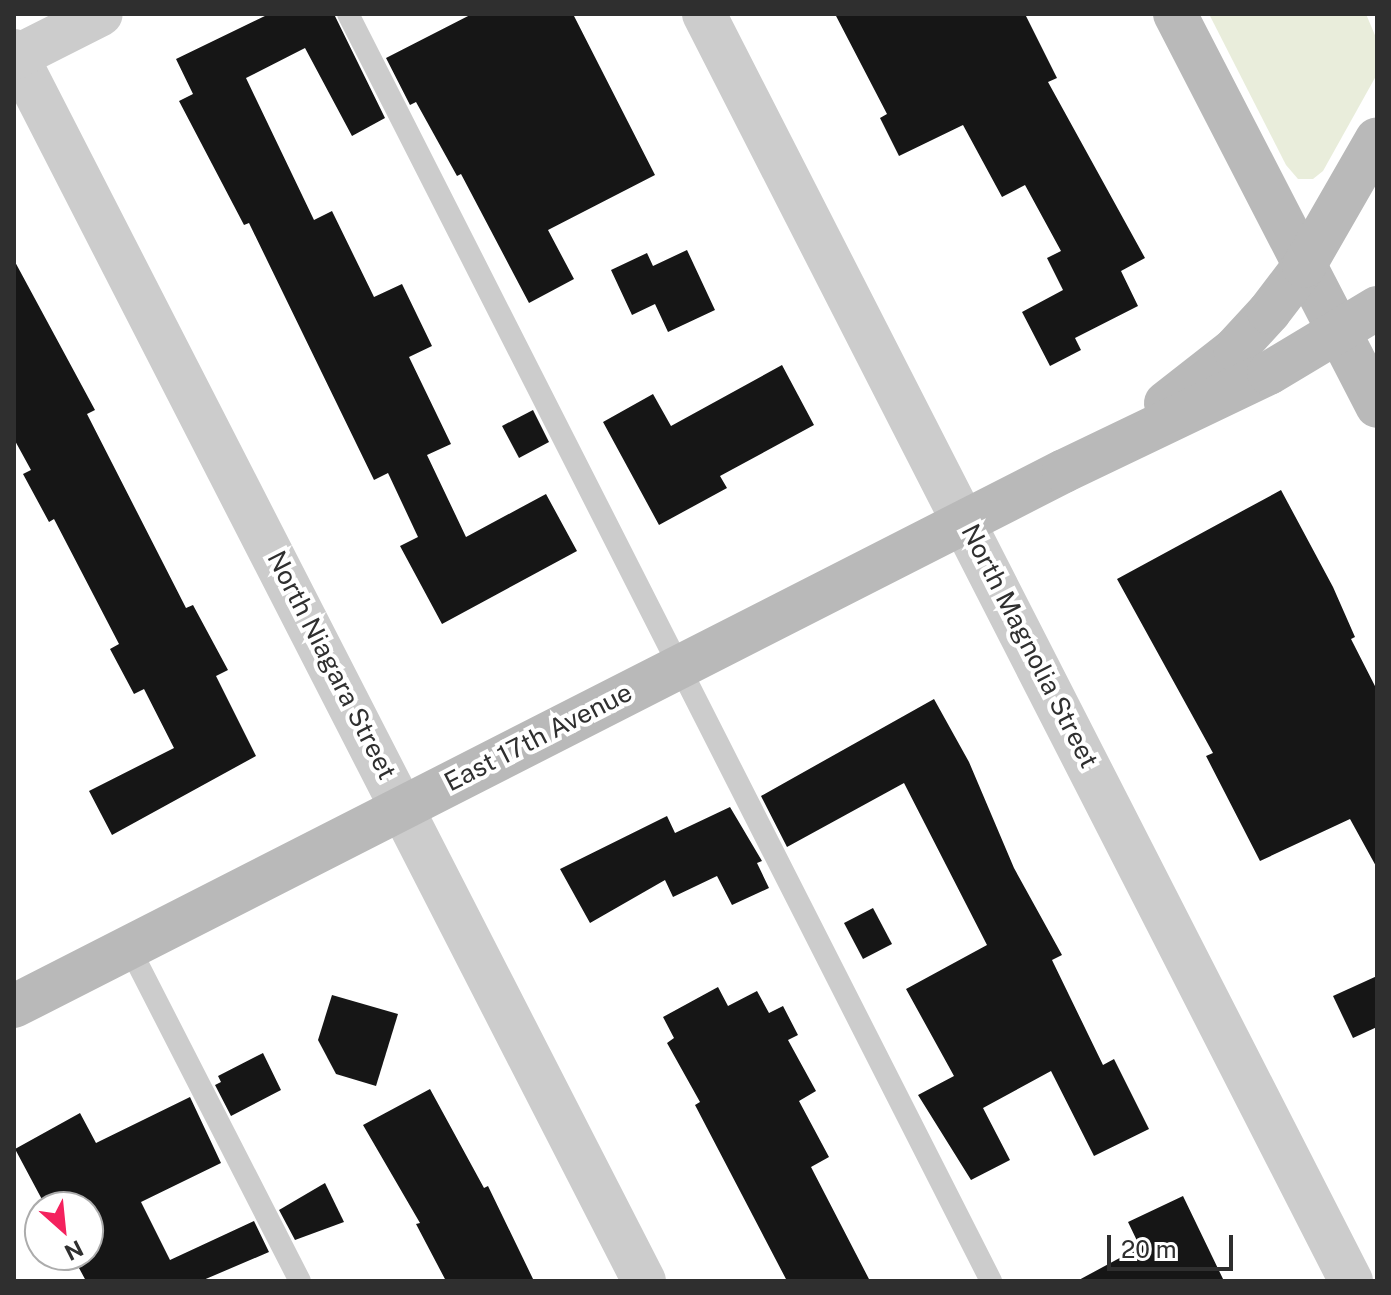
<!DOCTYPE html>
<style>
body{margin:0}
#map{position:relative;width:1391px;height:1295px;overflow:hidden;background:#fff;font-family:"Public Sans",sans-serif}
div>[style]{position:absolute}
.green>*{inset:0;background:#e9eddb}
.building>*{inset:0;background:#161616}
.lane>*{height:22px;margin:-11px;padding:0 11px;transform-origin:11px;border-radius:11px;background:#ccc}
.street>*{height:44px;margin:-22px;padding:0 22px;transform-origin:22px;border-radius:22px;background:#ccc}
.secondary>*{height:44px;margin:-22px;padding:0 22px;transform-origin:22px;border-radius:22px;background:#b9b9b9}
span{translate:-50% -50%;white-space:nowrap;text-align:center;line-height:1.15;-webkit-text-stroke:8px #fff;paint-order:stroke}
.street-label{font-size:26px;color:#2f2f2f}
.frame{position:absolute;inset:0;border:16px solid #2f2f2f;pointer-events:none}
.north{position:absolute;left:24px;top:1191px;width:80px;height:80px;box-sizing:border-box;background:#fff;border:2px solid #acacac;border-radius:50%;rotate:153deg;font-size:22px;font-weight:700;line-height:32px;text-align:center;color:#2f2f2f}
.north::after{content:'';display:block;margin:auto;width:28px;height:36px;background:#f4225e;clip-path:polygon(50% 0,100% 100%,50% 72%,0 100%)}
.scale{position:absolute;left:1107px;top:1235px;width:126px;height:36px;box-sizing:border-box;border:4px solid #2f2f2f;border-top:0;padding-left:10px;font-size:24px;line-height:28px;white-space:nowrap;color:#2f2f2f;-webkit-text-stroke:6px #fff;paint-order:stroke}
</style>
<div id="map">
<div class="green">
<div style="clip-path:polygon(1209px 14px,1366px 14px,1377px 40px,1376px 76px,1323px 171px,1313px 179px,1298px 179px,1286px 165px)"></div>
</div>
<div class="building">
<div style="clip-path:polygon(269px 14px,334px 14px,385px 118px,352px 136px,305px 48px,246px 78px,314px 220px,332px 211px,374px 297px,402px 284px,432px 346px,409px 357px,451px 444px,427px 455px,466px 537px,546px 494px,577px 551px,442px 624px,400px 546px,418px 537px,388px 473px,374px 480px,249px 223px,244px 225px,179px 101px,193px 94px,176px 59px)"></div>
<div style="clip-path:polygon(472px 14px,573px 14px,655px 175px,548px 230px,574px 279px,529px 303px,461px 174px,457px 176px,416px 102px,410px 105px,386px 58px)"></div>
<div style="clip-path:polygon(835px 14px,1025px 14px,1057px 78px,1048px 82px,1145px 258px,1121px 271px,1138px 306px,1075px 338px,1081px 350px,1050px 366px,1022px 312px,1063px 290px,1047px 258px,1061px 251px,1025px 185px,1002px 197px,963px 125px,899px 156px,880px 118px,887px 114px)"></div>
<div style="clip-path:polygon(687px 250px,715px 310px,668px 332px,655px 304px,632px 315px,611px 270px,647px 253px,653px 266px)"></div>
<div style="clip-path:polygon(14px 260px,95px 410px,87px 414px,186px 608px,193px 605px,228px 670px,216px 676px,256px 756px,112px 835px,89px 791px,174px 748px,144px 689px,134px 694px,110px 649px,119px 644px,54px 519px,49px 522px,23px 474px,31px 470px,14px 439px)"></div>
<div style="clip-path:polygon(782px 365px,814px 425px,720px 476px,727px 488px,659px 525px,603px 422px,653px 394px,671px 426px)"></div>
<div style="clip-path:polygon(533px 410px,549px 442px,519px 458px,502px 426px)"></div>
<div style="clip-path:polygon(1281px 490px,1333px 587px,1355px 637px,1351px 639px,1377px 690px,1377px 868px,1350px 819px,1260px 861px,1206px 756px,1213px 753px,1117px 579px)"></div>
<div style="clip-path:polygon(934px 699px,969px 762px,1014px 868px,1062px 955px,1052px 960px,1103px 1065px,1114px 1059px,1149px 1129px,1094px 1156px,1051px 1071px,983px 1108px,1010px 1160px,971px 1180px,918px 1095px,954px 1076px,906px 989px,987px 945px,904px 783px,787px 847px,761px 796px)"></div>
<div style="clip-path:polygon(730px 807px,762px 861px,757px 863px,769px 888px,732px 905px,717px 876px,673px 897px,665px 880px,590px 923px,560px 869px,667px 816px,675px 833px)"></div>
<div style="clip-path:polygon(873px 908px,892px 944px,863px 959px,844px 923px)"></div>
<div style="clip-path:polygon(1377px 976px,1377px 1027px,1353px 1038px,1333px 996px)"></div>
<div style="clip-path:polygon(718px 987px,728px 1006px,757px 991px,769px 1013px,783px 1006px,798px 1035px,788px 1040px,816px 1091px,799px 1101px,829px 1157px,811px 1167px,870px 1281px,787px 1281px,695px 1105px,700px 1102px,667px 1043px,674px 1038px,663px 1017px)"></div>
<div style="clip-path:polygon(332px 995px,398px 1014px,376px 1086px,336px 1074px,318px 1040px)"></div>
<div style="clip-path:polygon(263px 1053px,281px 1090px,231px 1116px,215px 1085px,221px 1082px,218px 1076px)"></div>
<div style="clip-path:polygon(430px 1089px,484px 1188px,488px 1186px,534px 1281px,446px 1281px,416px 1224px,420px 1223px,363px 1125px)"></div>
<div style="clip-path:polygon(190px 1097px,221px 1163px,141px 1202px,170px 1260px,254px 1221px,269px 1252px,201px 1281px,86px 1281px,72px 1255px,88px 1255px,88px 1207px,46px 1207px,15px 1149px,80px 1113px,96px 1143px)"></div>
<div style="clip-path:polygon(325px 1183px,344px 1222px,295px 1240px,279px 1210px)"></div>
<div style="clip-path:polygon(1183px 1196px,1224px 1281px,1077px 1281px,1140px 1247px,1128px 1222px)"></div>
</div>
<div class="lane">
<div style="left:348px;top:14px;width:1421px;rotate:63.09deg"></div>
<div style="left:129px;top:947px;width:375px;rotate:62.9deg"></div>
</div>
<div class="street">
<div style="left:704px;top:14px;width:1423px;rotate:62.95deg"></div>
<div style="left:14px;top:51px;width:1382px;rotate:62.88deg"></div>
<div style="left:14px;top:58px;width:97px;rotate:-26.8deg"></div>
</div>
<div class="secondary">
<div style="left:1175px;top:14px;width:441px;rotate:62.7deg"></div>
<div style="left:1166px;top:403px;width:88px;rotate:-38deg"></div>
<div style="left:1235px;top:349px;width:50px;rotate:-47.4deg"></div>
<div style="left:1269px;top:312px;width:58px;rotate:-52.7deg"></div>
<div style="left:1304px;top:266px;width:146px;rotate:-60.1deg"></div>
<div style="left:14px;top:1006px;width:1178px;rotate:-27deg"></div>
<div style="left:1064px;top:471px;width:227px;rotate:-25.6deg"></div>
<div style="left:1269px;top:373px;width:126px;rotate:-31deg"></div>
</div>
<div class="street-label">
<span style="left:1030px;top:646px;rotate:63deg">North Magnolia Street</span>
<span style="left:332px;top:665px;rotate:63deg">North Niagara Street</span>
<span style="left:538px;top:737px;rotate:-27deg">East 17th Avenue</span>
</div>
<div class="frame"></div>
<div class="north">N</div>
<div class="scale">20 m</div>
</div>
